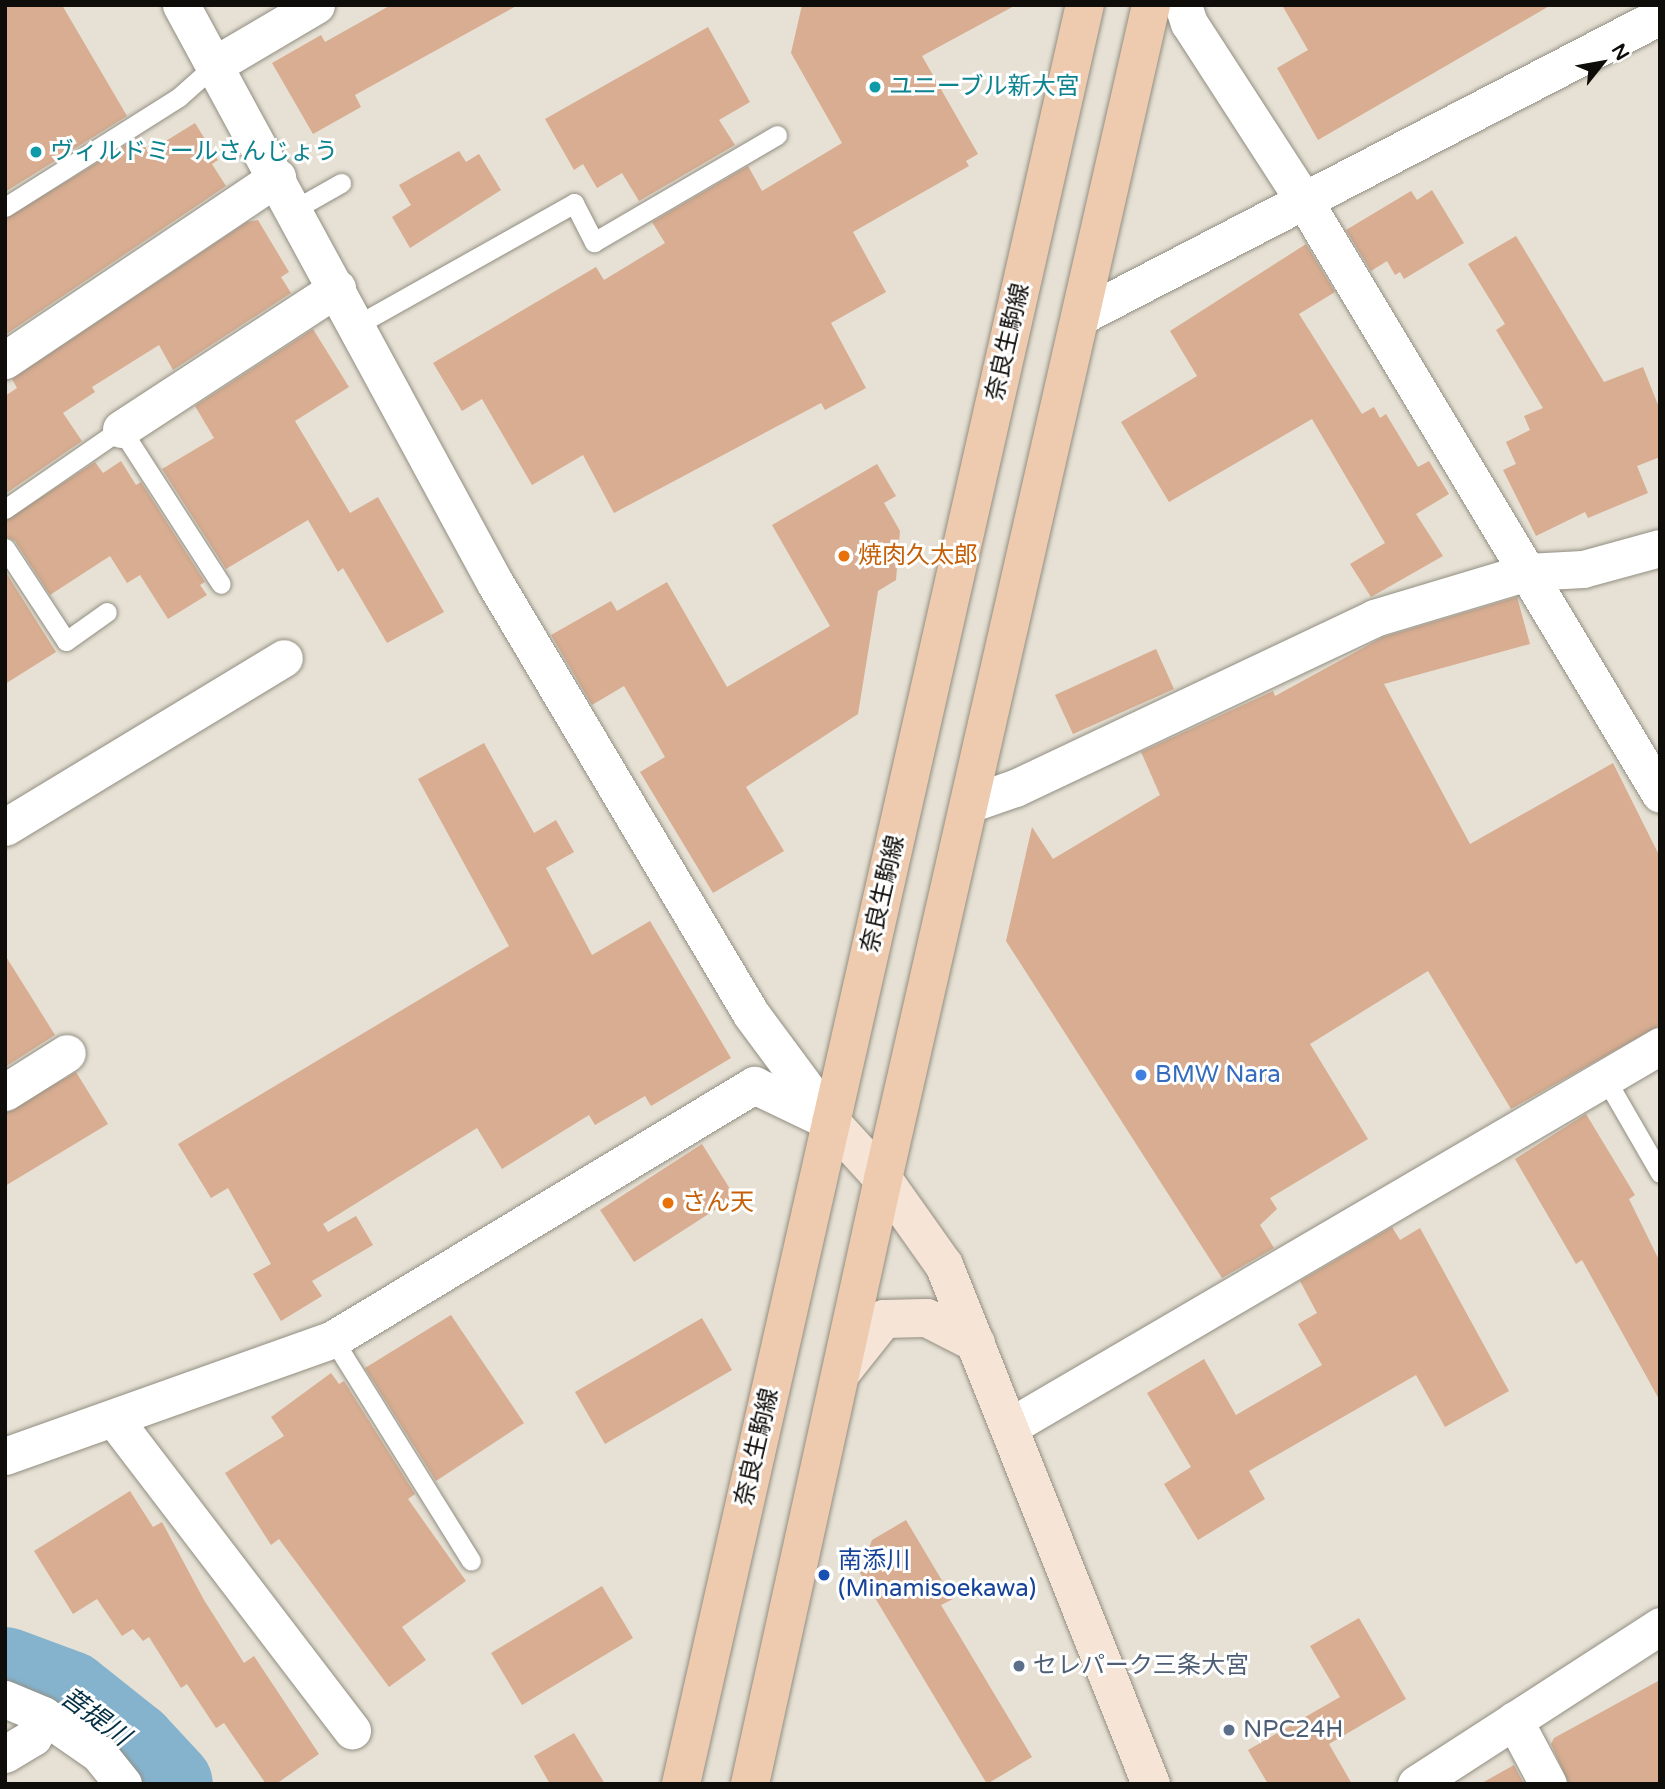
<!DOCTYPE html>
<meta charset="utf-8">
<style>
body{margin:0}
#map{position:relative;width:1665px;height:1789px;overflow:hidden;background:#e6e1d4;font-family:"Varela Round","Noto Sans JP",sans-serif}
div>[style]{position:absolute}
.river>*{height:84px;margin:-42px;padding:0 42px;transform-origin:42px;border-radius:42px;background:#85b3ce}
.building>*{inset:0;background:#d8ad91}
.roads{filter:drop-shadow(0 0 2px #928e82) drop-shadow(0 0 2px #928e82)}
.lane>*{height:19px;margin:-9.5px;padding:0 9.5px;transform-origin:9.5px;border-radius:9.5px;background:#fff}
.street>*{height:37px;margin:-18.5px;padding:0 18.5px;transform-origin:18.5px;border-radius:18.5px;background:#fff}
.secondary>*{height:38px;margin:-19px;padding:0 19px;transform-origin:19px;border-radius:19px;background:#f6e4d7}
.primary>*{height:38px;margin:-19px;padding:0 19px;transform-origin:19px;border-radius:19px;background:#eecaaf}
.dots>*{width:19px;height:19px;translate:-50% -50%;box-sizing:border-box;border:4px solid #fff;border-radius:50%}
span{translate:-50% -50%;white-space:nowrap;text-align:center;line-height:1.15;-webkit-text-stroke:6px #fff;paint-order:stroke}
.culture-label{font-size:24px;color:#0d838f}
.left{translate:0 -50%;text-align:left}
.street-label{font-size:24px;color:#0f0d09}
.food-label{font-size:24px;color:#c56008}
.shop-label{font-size:24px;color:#366cbe}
.transit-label{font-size:24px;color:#164399}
.service-label{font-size:24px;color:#4e5e75}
.water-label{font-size:26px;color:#052f42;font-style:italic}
.frame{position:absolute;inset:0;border:7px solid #0f0d09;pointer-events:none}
.north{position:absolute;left:1567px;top:28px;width:70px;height:70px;-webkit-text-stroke:5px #fff;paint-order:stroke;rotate:59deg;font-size:19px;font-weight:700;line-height:28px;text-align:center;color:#0f0d09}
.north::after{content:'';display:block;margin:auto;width:24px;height:32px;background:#0f0d09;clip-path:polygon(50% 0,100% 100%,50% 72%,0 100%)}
</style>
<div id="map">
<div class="river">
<div style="left:5px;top:1669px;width:69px;rotate:20.3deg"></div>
<div style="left:70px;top:1693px;width:82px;rotate:38.6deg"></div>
<div style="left:134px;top:1744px;width:54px;rotate:47.2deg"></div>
</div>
<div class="building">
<div style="clip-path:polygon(5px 5px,62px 5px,127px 116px,5px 192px)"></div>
<div style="clip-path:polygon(391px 5px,518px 5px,355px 95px,361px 107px,313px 134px,272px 63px,321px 35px,325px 42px)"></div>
<div style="clip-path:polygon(802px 5px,1016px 5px,922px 56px,978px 154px,966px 161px,969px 166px,853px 232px,886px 292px,831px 323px,866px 388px,825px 410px,821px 403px,614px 513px,583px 455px,532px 485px,482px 399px,462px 411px,433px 363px,596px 267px,604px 280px,665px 243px,652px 222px,748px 166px,762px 191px,842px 143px,791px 53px)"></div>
<div style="clip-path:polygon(1282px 5px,1551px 5px,1318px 140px,1277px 68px,1308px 50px)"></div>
<div style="clip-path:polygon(708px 27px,750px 102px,719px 120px,735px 145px,639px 201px,622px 173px,597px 188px,583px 164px,574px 170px,545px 119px)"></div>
<div style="clip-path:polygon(195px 123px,218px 160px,212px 164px,226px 186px,5px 335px,5px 219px,139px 137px,148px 152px)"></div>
<div style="clip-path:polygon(459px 151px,466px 162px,479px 154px,501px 190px,410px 248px,392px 217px,411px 205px,399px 185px)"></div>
<div style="clip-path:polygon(1432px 190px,1464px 243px,1404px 279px,1400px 272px,1395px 275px,1387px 261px,1371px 271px,1346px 230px,1411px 191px,1417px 200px)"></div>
<div style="clip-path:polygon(258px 220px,289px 272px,281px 277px,291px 293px,173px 370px,159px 345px,92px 387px,95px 392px,63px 413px,82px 441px,5px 494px,5px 396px,17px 388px,12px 379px,247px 222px)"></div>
<div style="clip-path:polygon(1516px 236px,1604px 382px,1643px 367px,1660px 410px,1660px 457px,1637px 466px,1648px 493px,1588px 518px,1585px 512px,1536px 536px,1503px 470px,1516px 464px,1506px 442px,1530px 430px,1524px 416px,1543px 408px,1496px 330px,1505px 324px,1468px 264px)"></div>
<div style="clip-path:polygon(1306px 244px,1335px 292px,1299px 314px,1362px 414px,1374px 407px,1380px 418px,1386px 414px,1418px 467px,1429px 461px,1449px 494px,1416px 514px,1443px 556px,1371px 597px,1350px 564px,1385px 543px,1312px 419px,1169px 502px,1121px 422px,1197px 376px,1170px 331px)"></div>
<div style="clip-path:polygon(313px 329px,349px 387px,295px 421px,350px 513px,378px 497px,444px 612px,387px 643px,343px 568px,338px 572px,308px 520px,226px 569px,162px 469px,214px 438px,195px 406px)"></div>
<div style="clip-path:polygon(121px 461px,136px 485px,141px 482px,205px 582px,200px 585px,207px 595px,168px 619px,140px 575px,127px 583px,110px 556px,50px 595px,15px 541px,5px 536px,5px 521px,95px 462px,103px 473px)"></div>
<div style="clip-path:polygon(877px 464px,896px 496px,884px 503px,900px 531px,896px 580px,878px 591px,858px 714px,746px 787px,784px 851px,713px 893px,640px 772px,665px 757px,624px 686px,592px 705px,551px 635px,611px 601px,617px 611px,667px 582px,727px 687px,830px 626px,772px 525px)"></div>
<div style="clip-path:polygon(5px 571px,56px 652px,5px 684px)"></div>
<div style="clip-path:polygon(1517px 597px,1530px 644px,1384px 684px,1470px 844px,1613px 763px,1660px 857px,1660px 1025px,1511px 1109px,1428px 971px,1310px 1044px,1368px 1139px,1270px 1198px,1277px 1209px,1260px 1225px,1274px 1248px,1222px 1278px,1006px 941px,1032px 827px,1053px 859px,1160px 795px,1141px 752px,1273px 691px,1275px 696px,1383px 637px)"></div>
<div style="clip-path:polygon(1156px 649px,1174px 689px,1073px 734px,1055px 695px)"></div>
<div style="clip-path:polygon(484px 743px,534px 833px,556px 820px,574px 852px,546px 868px,592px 955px,650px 921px,731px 1058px,651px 1106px,645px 1096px,595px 1125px,589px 1115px,502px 1169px,477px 1128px,323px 1224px,328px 1232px,356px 1216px,373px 1245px,312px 1281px,322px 1296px,281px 1321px,253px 1274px,271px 1264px,228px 1188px,211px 1198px,178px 1144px,509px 946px,418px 779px)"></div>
<div style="clip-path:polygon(5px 955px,55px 1035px,5px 1067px)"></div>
<div style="clip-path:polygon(76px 1072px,108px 1124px,5px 1186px,5px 1113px)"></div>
<div style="clip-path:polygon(1586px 1114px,1635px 1195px,1629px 1199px,1660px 1262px,1660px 1401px,1582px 1260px,1576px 1264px,1515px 1159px)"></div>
<div style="clip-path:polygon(702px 1144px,735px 1197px,634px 1262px,600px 1210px)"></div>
<div style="clip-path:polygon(1392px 1227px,1400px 1240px,1420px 1228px,1509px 1391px,1445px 1427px,1416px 1375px,1249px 1471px,1265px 1499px,1198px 1540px,1164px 1484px,1191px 1467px,1147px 1393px,1204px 1359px,1236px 1415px,1322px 1365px,1298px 1324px,1317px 1313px,1300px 1281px)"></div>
<div style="clip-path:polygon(451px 1315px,524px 1423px,436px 1481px,365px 1368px)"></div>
<div style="clip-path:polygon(702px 1318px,732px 1370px,605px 1444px,575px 1392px)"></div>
<div style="clip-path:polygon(331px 1373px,339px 1384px,344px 1381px,415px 1494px,408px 1499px,466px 1581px,402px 1627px,426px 1660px,389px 1687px,279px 1539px,271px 1545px,225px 1473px,284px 1436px,271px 1417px)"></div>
<div style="clip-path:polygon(130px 1491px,153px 1527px,162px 1522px,204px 1600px,244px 1663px,254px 1656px,319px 1754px,276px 1784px,266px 1784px,224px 1723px,216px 1728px,187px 1684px,181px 1688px,149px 1637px,143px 1641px,133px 1629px,122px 1636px,97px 1599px,73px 1614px,34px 1551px)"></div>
<div style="clip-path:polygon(906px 1520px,953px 1599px,941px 1605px,1032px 1757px,987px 1784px,860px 1573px,872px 1540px)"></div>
<div style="clip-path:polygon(602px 1586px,633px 1638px,522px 1705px,491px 1653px)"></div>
<div style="clip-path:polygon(1359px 1618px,1406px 1699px,1329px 1744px,1352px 1784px,1268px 1784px,1248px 1750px,1340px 1697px,1310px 1646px)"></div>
<div style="clip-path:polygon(1660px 1680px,1660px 1784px,1569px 1784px,1551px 1744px,1554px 1738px)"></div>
<div style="clip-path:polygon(574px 1733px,605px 1784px,550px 1784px,534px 1756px)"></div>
<div style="clip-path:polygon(1514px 1765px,1524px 1784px,1480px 1784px)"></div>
</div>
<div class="roads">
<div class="lane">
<div style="left:5px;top:207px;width:206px;rotate:-32.3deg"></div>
<div style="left:179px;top:97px;width:50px;rotate:-41.7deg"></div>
<div style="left:295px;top:209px;width:53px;rotate:-29.5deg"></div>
<div style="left:357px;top:325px;width:249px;rotate:-29.3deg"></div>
<div style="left:574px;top:203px;width:44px;rotate:62.9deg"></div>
<div style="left:594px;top:242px;width:212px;rotate:-30.3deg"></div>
<div style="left:5px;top:509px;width:141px;rotate:-34.6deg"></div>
<div style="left:121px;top:429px;width:184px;rotate:57.2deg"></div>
<div style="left:5px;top:548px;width:111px;rotate:56.7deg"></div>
<div style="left:66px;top:641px;width:50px;rotate:-35.3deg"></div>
<div style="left:1605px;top:1078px;width:110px;rotate:59.9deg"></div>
<div style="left:333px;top:1339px;width:261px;rotate:58.1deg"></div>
</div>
<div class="street">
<div style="left:181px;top:5px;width:658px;rotate:61.49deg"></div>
<div style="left:495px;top:583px;width:501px;rotate:59.29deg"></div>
<div style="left:751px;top:1014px;width:134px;rotate:53.5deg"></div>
<div style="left:1183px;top:5px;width:19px;rotate:72deg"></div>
<div style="left:1189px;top:23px;width:213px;rotate:57.1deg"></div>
<div style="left:1305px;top:202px;width:690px;rotate:59.05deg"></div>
<div style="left:216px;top:64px;width:116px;rotate:-30.5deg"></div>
<div style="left:1081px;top:316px;width:652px;rotate:-27.39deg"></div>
<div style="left:5px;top:360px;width:328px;rotate:-33.9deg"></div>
<div style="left:121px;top:429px;width:258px;rotate:-33.1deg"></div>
<div style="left:969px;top:804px;width:49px;rotate:-19.2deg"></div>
<div style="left:1015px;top:788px;width:397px;rotate:-25.3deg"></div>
<div style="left:1374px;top:618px;width:160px;rotate:-16.7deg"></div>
<div style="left:1527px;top:572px;width:56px;rotate:-3.1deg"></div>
<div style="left:1583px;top:569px;width:80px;rotate:-15.3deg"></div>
<div style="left:5px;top:827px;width:326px;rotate:-31.2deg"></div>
<div style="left:5px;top:1092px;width:73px;rotate:-32.2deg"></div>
<div style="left:114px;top:1419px;width:392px;rotate:52.6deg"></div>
<div style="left:1009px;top:1427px;width:754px;rotate:-30.34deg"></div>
<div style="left:5px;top:1456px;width:348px;rotate:-19.6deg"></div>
<div style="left:333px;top:1339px;width:492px;rotate:-31.1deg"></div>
<div style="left:754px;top:1085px;width:81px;rotate:25.6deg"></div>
<div style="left:5px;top:1699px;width:41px;rotate:22.8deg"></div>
<div style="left:43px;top:1715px;width:68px;rotate:34.9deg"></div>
<div style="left:99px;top:1754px;width:38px;rotate:51deg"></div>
<div style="left:1514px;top:1720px;width:72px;rotate:62deg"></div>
<div style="left:5px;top:1754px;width:33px;rotate:-31deg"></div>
<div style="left:33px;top:1737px;width:24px;rotate:-66deg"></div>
<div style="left:1416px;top:1784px;width:291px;rotate:-32.9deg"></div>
</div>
<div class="secondary">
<div style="left:831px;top:1122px;width:77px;rotate:47.6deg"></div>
<div style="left:883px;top:1179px;width:105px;rotate:54.7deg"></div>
<div style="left:944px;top:1265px;width:559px;rotate:68.26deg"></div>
<div style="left:841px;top:1373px;width:69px;rotate:-51.5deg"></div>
<div style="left:884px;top:1319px;width:43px;rotate:-1.3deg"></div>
<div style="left:927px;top:1318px;width:55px;rotate:27deg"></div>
</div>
<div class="primary">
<div style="left:681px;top:1784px;width:1824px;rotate:-77.21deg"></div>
<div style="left:750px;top:1784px;width:619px;rotate:-77.6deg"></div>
<div style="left:883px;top:1179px;width:1204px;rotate:-77.14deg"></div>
</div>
</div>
<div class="dots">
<div style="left:875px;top:87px;background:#0f9aa8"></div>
<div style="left:36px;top:152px;background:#0f9aa8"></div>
<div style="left:844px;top:556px;background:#e8710a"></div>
<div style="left:1141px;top:1075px;background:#3f7fe0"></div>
<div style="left:668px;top:1203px;background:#e8710a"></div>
<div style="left:824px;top:1575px;background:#1a4fb4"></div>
<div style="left:1019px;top:1666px;background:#5c6f8a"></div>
<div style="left:1229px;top:1730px;background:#5c6f8a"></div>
</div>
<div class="culture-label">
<span class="left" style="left:889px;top:87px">ユニーブル新大宮</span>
<span class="left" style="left:50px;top:152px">ヴィルドミールさんじょう</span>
</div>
<div class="street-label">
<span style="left:1008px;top:342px;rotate:-77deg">奈良生駒線</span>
<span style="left:883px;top:894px;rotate:-77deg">奈良生駒線</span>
<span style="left:757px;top:1447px;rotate:-77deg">奈良生駒線</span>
</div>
<div class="food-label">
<span class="left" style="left:858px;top:556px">焼肉久太郎</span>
<span class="left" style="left:682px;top:1203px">さん天</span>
</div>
<div class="shop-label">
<span class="left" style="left:1155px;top:1075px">BMW Nara</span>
</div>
<div class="transit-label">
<span class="left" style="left:838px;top:1575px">南添川<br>(Minamisoekawa)</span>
</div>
<div class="service-label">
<span class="left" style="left:1033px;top:1666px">セレパーク三条大宮</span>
<span class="left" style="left:1243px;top:1730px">NPC24H</span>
</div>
<div class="water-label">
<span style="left:95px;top:1717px;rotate:36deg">菩提川</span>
</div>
<div class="frame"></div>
<div class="north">N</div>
</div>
